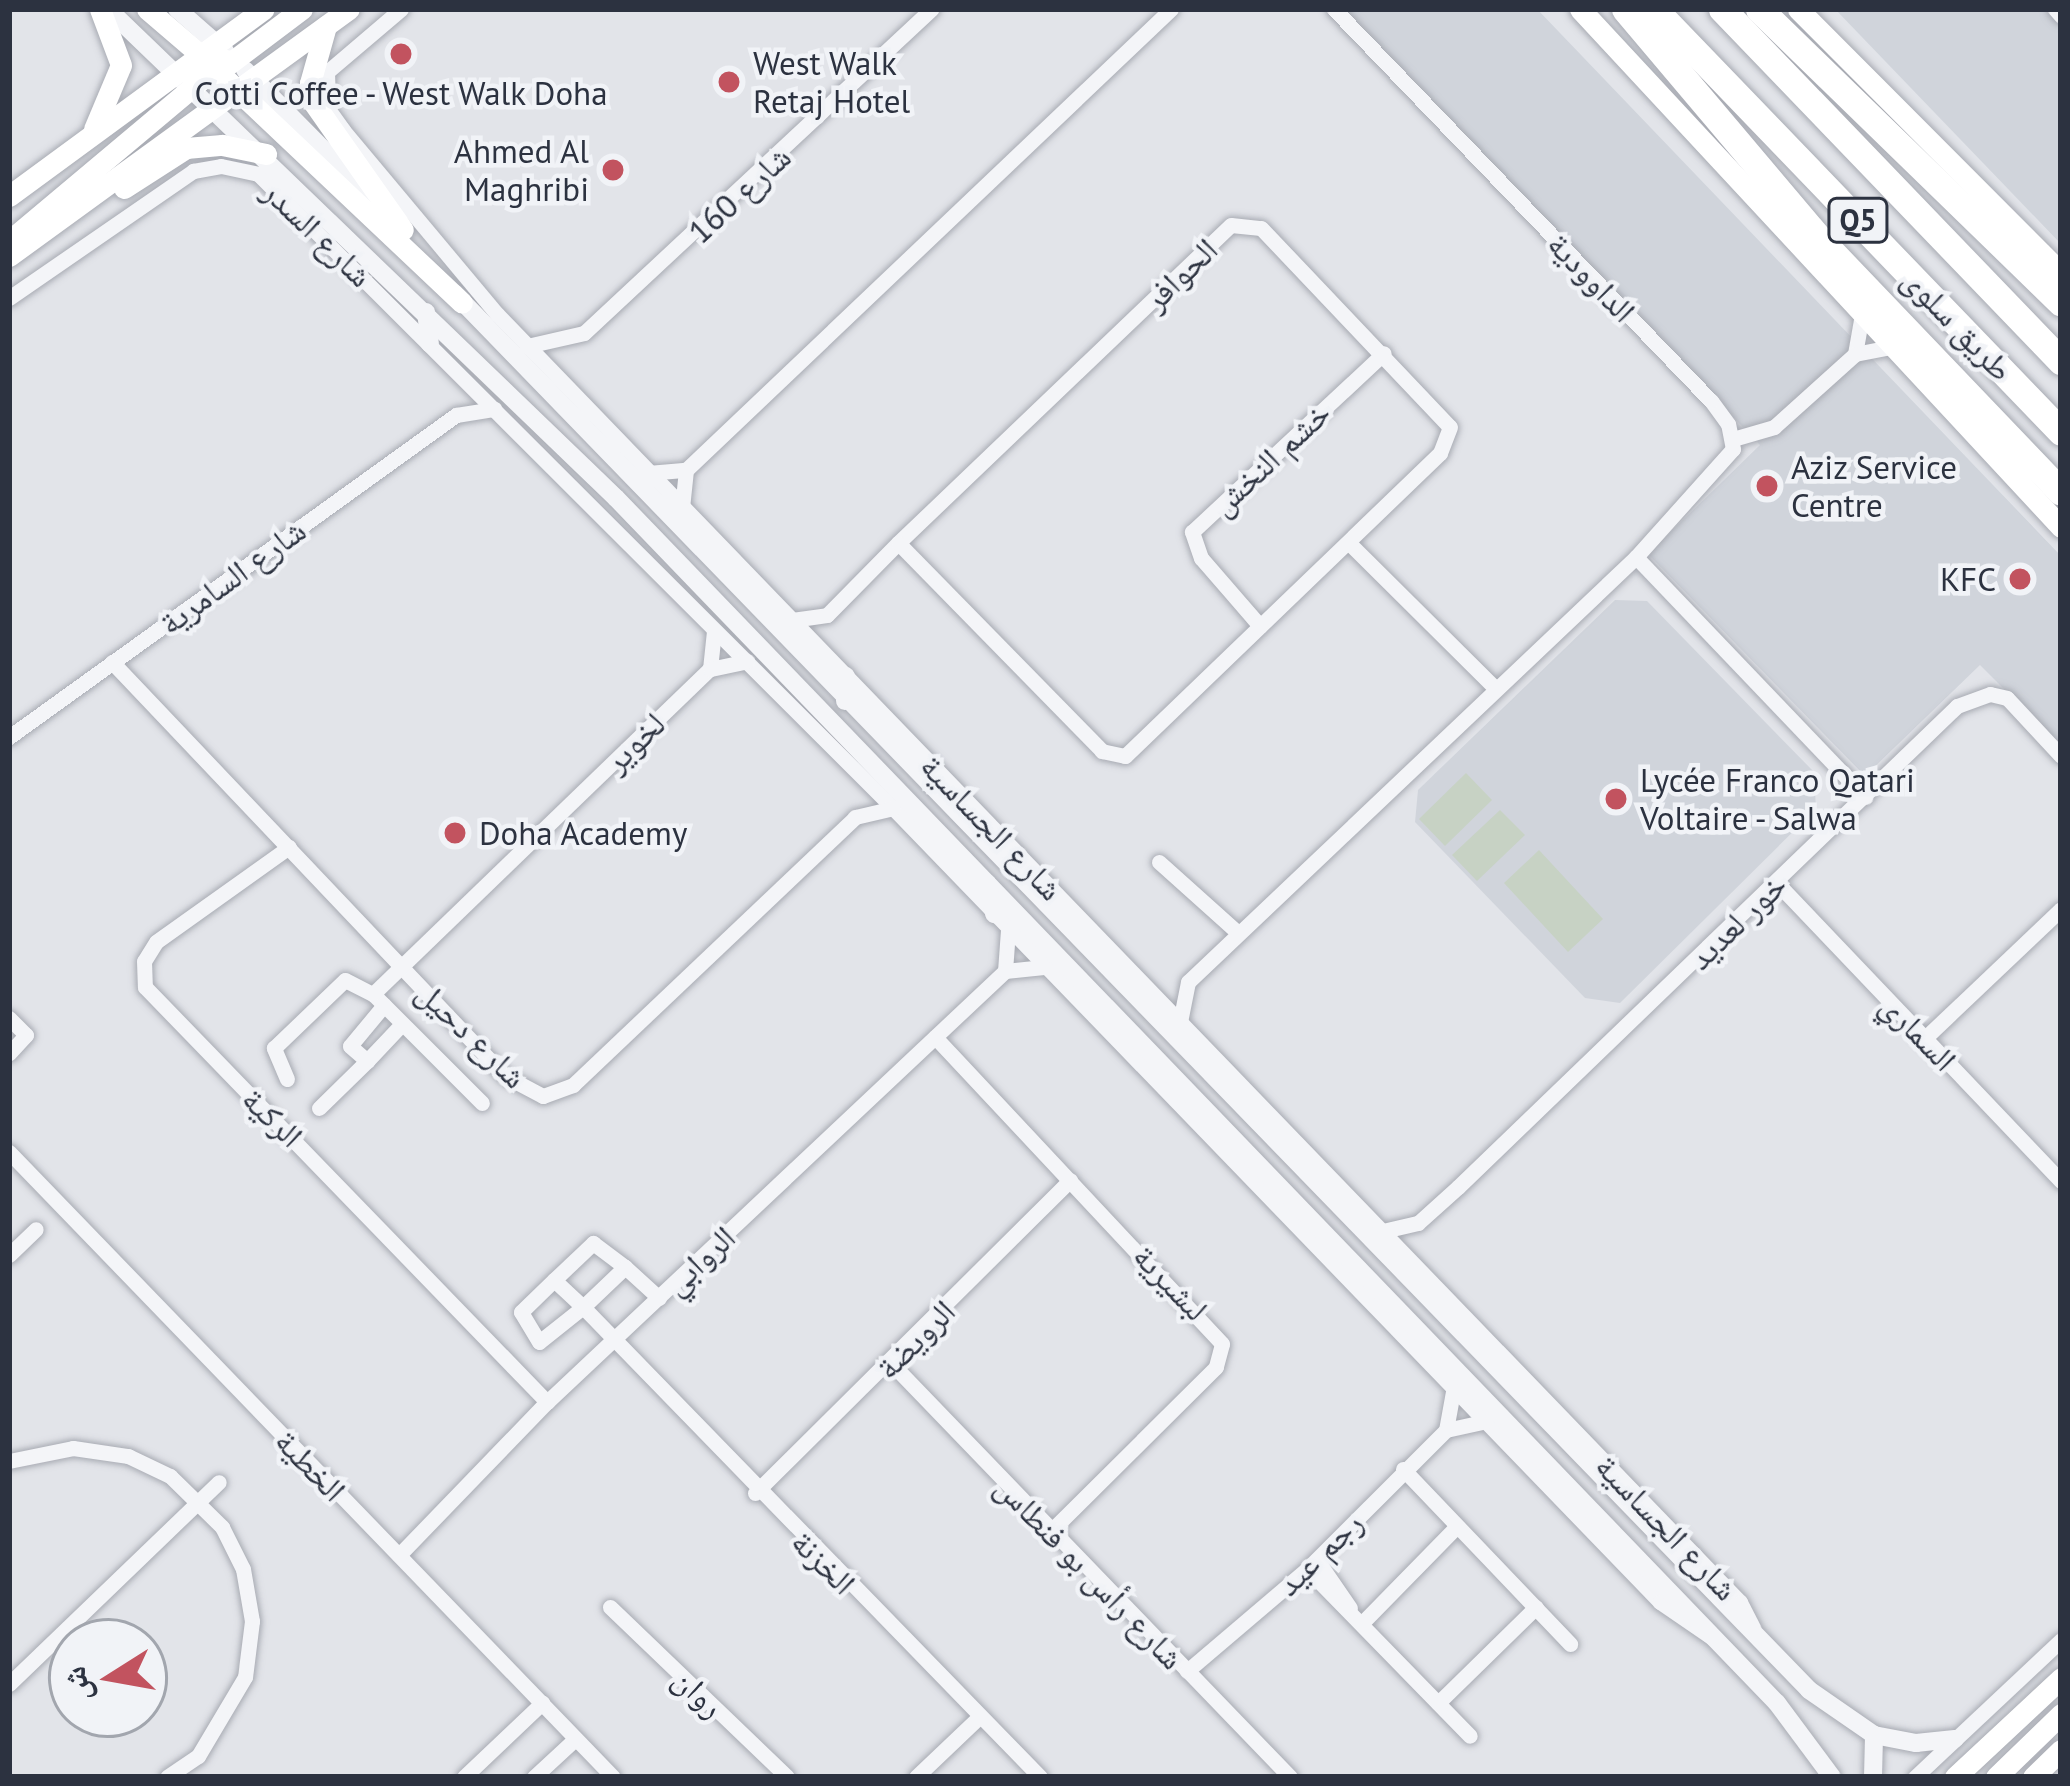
<!DOCTYPE html>
<meta charset="utf-8">
<style>
body{margin:0}
#map{position:relative;width:2070px;height:1786px;overflow:hidden;background:#e2e4e9;font-family:"PT Sans","Noto Naskh Arabic",sans-serif}
div>[style]{position:absolute}
.built>*{inset:0;background:#d0d4db}
.green>*{inset:0;background:#c7d2c4}
.roads{filter:drop-shadow(0 0 3px #a8abb3) drop-shadow(0 0 3px #a8abb3)}
.minor>*{height:15px;margin:-7.5px;padding:0 7.5px;transform-origin:7.5px;border-radius:7.5px;background:#f4f5f8}
.tertiary>*{height:18px;margin:-9px;padding:0 9px;transform-origin:9px;border-radius:9px;background:#f4f5f8}
.secondary>*{height:21px;margin:-10.5px;padding:0 10.5px;transform-origin:10.5px;border-radius:10.5px;background:#fff}
.motorway>*{height:27px;margin:-13.5px;padding:0 13.5px;transform-origin:13.5px;border-radius:13.5px;background:#fff}
.dots>*{width:33px;height:33px;translate:-50% -50%;box-sizing:border-box;border:6px solid #f1f3f7;border-radius:50%}
span{translate:-50% -50%;white-space:nowrap;text-align:center;line-height:1.15;-webkit-text-stroke:9px #f1f3f7;paint-order:stroke}
.shield-label span{padding:3px 9px;background:#f1f3f7;border:3px solid;border-radius:9px;-webkit-text-stroke-width:0}
.shield-label{font-size:30px;color:#2c3240;font-weight:700}
.poi-label{font-size:33px;color:#2c3240}
.left{translate:0 -50%;text-align:left}
.right{translate:-100% -50%;text-align:right}
.street-label{font-size:33px;color:#2c3240}
.frame{position:absolute;inset:0;border:12px solid #2c3240;pointer-events:none}
.north{position:absolute;left:48px;top:1618px;width:120px;height:120px;box-sizing:border-box;background:#f1f3f7;border:3px solid #a2a6ae;border-radius:50%;rotate:259deg;font-size:33px;font-weight:700;line-height:48px;text-align:center;color:#2c3240}
.north::after{content:'';display:block;margin:auto;width:42px;height:54px;background:#c2535f;clip-path:polygon(50% 0,100% 100%,50% 72%,0 100%)}
</style>
<div id="map">
<div class="built">
<div style="clip-path:polygon(1341px 9px,1537px 9px,2061px 556px,2061px 746px,1980px 665px,1865px 776px,1648px 554px,1760px 445px)"></div>
<div style="clip-path:polygon(1835px 9px,2045px 9px,2061px 26px,2061px 244px)"></div>
<div style="clip-path:polygon(1615px 600px,1647px 601px,1814px 772px,1816px 809px,1620px 1003px,1585px 998px,1415px 822px,1418px 790px)"></div>
</div>
<div class="green">
<div style="clip-path:polygon(1466px 773px,1492px 800px,1445px 846px,1419px 819px)"></div>
<div style="clip-path:polygon(1500px 810px,1525px 835px,1477px 881px,1452px 855px)"></div>
<div style="clip-path:polygon(1539px 850px,1603px 919px,1568px 952px,1504px 883px)"></div>
</div>
<div class="roads">
<div class="minor">
<div style="left:401px;top:9px;width:97px;rotate:139.6deg"></div>
<div style="left:327px;top:72px;width:37px;rotate:88deg"></div>
<div style="left:328px;top:109px;width:26px;rotate:54deg"></div>
<div style="left:343px;top:130px;width:240px;rotate:50.1deg"></div>
<div style="left:497px;top:314px;width:1790px;rotate:46.02deg"></div>
<div style="left:1740px;top:1602px;width:29px;rotate:63deg"></div>
<div style="left:2055px;top:9px;width:9px;rotate:49deg"></div>
<div style="left:9px;top:298px;width:224px;rotate:-34.6deg"></div>
<div style="left:193px;top:171px;width:28px;rotate:-10deg"></div>
<div style="left:221px;top:166px;width:38px;rotate:12deg"></div>
<div style="left:258px;top:174px;width:897px;rotate:44.95deg"></div>
<div style="left:893px;top:808px;width:1104px;rotate:45.99deg"></div>
<div style="left:1660px;top:1602px;width:65px;rotate:34.4deg"></div>
<div style="left:527px;top:346px;width:58px;rotate:-12.8deg"></div>
<div style="left:584px;top:333px;width:475px;rotate:-43deg"></div>
<div style="left:1855px;top:354px;width:35px;rotate:-80deg"></div>
<div style="left:1733px;top:439px;width:43px;rotate:-16.3deg"></div>
<div style="left:1774px;top:427px;width:109px;rotate:-42deg"></div>
<div style="left:1855px;top:354px;width:33px;rotate:-11deg"></div>
<div style="left:648px;top:473px;width:38px;rotate:-5deg"></div>
<div style="left:682px;top:508px;width:38px;rotate:-84deg"></div>
<div style="left:686px;top:470px;width:669px;rotate:-43.55deg"></div>
<div style="left:1349px;top:543px;width:204px;rotate:44.8deg"></div>
<div style="left:1636px;top:557px;width:332px;rotate:46.3deg"></div>
<div style="left:792px;top:620px;width:35px;rotate:-8deg"></div>
<div style="left:827px;top:615px;width:101px;rotate:-45.4deg"></div>
<div style="left:898px;top:543px;width:460px;rotate:-43.7deg"></div>
<div style="left:1231px;top:225px;width:30px;rotate:6deg"></div>
<div style="left:1261px;top:228px;width:274px;rotate:46.5deg"></div>
<div style="left:1450px;top:427px;width:28px;rotate:111deg"></div>
<div style="left:1440px;top:453px;width:437px;rotate:136.1deg"></div>
<div style="left:1125px;top:756px;width:24px;rotate:-168deg"></div>
<div style="left:1102px;top:751px;width:291px;rotate:-134.4deg"></div>
<div style="left:1260px;top:626px;width:90px;rotate:-130.9deg"></div>
<div style="left:1201px;top:558px;width:28px;rotate:-109deg"></div>
<div style="left:1192px;top:532px;width:262px;rotate:-43deg"></div>
<div style="left:112px;top:662px;width:571px;rotate:46.49deg"></div>
<div style="left:505px;top:1076px;width:43px;rotate:27.8deg"></div>
<div style="left:543px;top:1096px;width:32px;rotate:-20deg"></div>
<div style="left:573px;top:1085px;width:389px;rotate:-43.5deg"></div>
<div style="left:855px;top:817px;width:39px;rotate:-13deg"></div>
<div style="left:710px;top:669px;width:38px;rotate:-84deg"></div>
<div style="left:9px;top:737px;width:551px;rotate:-35.77deg"></div>
<div style="left:456px;top:415px;width:39px;rotate:-9deg"></div>
<div style="left:289px;top:847px;width:163px;rotate:144.5deg"></div>
<div style="left:156px;top:942px;width:22px;rotate:122deg"></div>
<div style="left:144px;top:961px;width:26px;rotate:88deg"></div>
<div style="left:145px;top:987px;width:578px;rotate:45.91deg"></div>
<div style="left:1159px;top:862px;width:106px;rotate:41.9deg"></div>
<div style="left:1777px;top:883px;width:412px;rotate:46.4deg"></div>
<div style="left:1005px;top:971px;width:41px;rotate:-85.8deg"></div>
<div style="left:373px;top:994px;width:154px;rotate:45deg"></div>
<div style="left:384px;top:1005px;width:53px;rotate:129.7deg"></div>
<div style="left:350px;top:1046px;width:23px;rotate:41deg"></div>
<div style="left:367px;top:1061px;width:51px;rotate:-46.6deg"></div>
<div style="left:9px;top:1018px;width:24px;rotate:45deg"></div>
<div style="left:26px;top:1035px;width:25px;rotate:133deg"></div>
<div style="left:1180px;top:1022px;width:41px;rotate:-78.7deg"></div>
<div style="left:1188px;top:982px;width:618px;rotate:-43.49deg"></div>
<div style="left:1636px;top:557px;width:145px;rotate:-48.1deg"></div>
<div style="left:1733px;top:449px;width:25px;rotate:-101deg"></div>
<div style="left:1728px;top:424px;width:29px;rotate:-126deg"></div>
<div style="left:1711px;top:401px;width:544px;rotate:-133.88deg"></div>
<div style="left:935px;top:1037px;width:420px;rotate:46.9deg"></div>
<div style="left:1222px;top:1344px;width:24px;rotate:105deg"></div>
<div style="left:1216px;top:1367px;width:234px;rotate:135.2deg"></div>
<div style="left:1925px;top:1038px;width:187px;rotate:-43.5deg"></div>
<div style="left:287px;top:1079px;width:34px;rotate:-113deg"></div>
<div style="left:274px;top:1048px;width:98px;rotate:-43.8deg"></div>
<div style="left:345px;top:980px;width:31px;rotate:27deg"></div>
<div style="left:373px;top:994px;width:468px;rotate:-44deg"></div>
<div style="left:710px;top:669px;width:38px;rotate:-12deg"></div>
<div style="left:319px;top:1108px;width:67px;rotate:-44.4deg"></div>
<div style="left:9px;top:1152px;width:869px;rotate:45.98deg"></div>
<div style="left:1383px;top:1231px;width:36px;rotate:-13deg"></div>
<div style="left:1418px;top:1223px;width:54px;rotate:-42deg"></div>
<div style="left:1458px;top:1187px;width:693px;rotate:-43.95deg"></div>
<div style="left:1957px;top:706px;width:35px;rotate:-20deg"></div>
<div style="left:1990px;top:694px;width:17px;rotate:13deg"></div>
<div style="left:2007px;top:698px;width:79px;rotate:47deg"></div>
<div style="left:9px;top:1255px;width:37px;rotate:-44deg"></div>
<div style="left:554px;top:1280px;width:40px;rotate:43deg"></div>
<div style="left:583px;top:1307px;width:56px;rotate:141.5deg"></div>
<div style="left:539px;top:1342px;width:35px;rotate:-121deg"></div>
<div style="left:521px;top:1312px;width:46px;rotate:-44.1deg"></div>
<div style="left:554px;top:1280px;width:54px;rotate:-43.5deg"></div>
<div style="left:593px;top:1243px;width:40px;rotate:37deg"></div>
<div style="left:659px;top:1298px;width:46px;rotate:-137.6deg"></div>
<div style="left:625px;top:1267px;width:58px;rotate:136.4deg"></div>
<div style="left:583px;top:1307px;width:656px;rotate:45.8deg"></div>
<div style="left:892px;top:1364px;width:574px;rotate:46.06deg"></div>
<div style="left:1446px;top:1430px;width:45px;rotate:-79.7deg"></div>
<div style="left:9px;top:1461px;width:65px;rotate:-11.5deg"></div>
<div style="left:73px;top:1448px;width:56px;rotate:8.3deg"></div>
<div style="left:128px;top:1456px;width:47px;rotate:25.5deg"></div>
<div style="left:170px;top:1476px;width:73px;rotate:44.4deg"></div>
<div style="left:222px;top:1527px;width:47px;rotate:63.4deg"></div>
<div style="left:243px;top:1569px;width:53px;rotate:80.2deg"></div>
<div style="left:252px;top:1621px;width:56px;rotate:97.1deg"></div>
<div style="left:245px;top:1677px;width:92px;rotate:120.7deg"></div>
<div style="left:198px;top:1756px;width:37px;rotate:146deg"></div>
<div style="left:1403px;top:1469px;width:242px;rotate:46.3deg"></div>
<div style="left:755px;top:1493px;width:444px;rotate:-44.8deg"></div>
<div style="left:399px;top:1555px;width:213px;rotate:-46deg"></div>
<div style="left:547px;top:1402px;width:629px;rotate:-43.26deg"></div>
<div style="left:1005px;top:971px;width:39px;rotate:-6deg"></div>
<div style="left:1317px;top:1560px;width:58px;rotate:55.5deg"></div>
<div style="left:1307px;top:1569px;width:233px;rotate:45.7deg"></div>
<div style="left:610px;top:1607px;width:245px;rotate:43.8deg"></div>
<div style="left:1363px;top:1622px;width:133px;rotate:-45.6deg"></div>
<div style="left:1187px;top:1671px;width:157px;rotate:-40.4deg"></div>
<div style="left:1307px;top:1569px;width:197px;rotate:-45deg"></div>
<div style="left:1446px;top:1430px;width:42px;rotate:-12.4deg"></div>
<div style="left:9px;top:1684px;width:291px;rotate:-43.9deg"></div>
<div style="left:1438px;top:1703px;width:137px;rotate:-44.4deg"></div>
<div style="left:464px;top:1777px;width:108px;rotate:-43.5deg"></div>
<div style="left:534px;top:1777px;width:56px;rotate:-42.8deg"></div>
<div style="left:916px;top:1777px;width:88px;rotate:-43.6deg"></div>
<div style="left:1915px;top:1777px;width:200px;rotate:-43.2deg"></div>
</div>
<div class="tertiary">
<div style="left:108px;top:9px;width:705px;rotate:43.91deg"></div>
<div style="left:616px;top:498px;width:1673px;rotate:46.07deg"></div>
<div style="left:1777px;top:1703px;width:92px;rotate:53.4deg"></div>
<div style="left:177px;top:9px;width:64px;rotate:41.2deg"></div>
<div style="left:245px;top:70px;width:182px;rotate:45.4deg"></div>
<div style="left:454px;top:293px;width:1946px;rotate:45.87deg"></div>
<div style="left:1809px;top:1690px;width:79px;rotate:34.7deg"></div>
<div style="left:1874px;top:1735px;width:43px;rotate:10.8deg"></div>
<div style="left:1916px;top:1743px;width:39px;rotate:-6deg"></div>
<div style="left:426px;top:312px;width:32px;rotate:83deg"></div>
<div style="left:845px;top:701px;width:25px;rotate:-88deg"></div>
<div style="left:987px;top:883px;width:32px;rotate:77deg"></div>
<div style="left:1873px;top:1777px;width:42px;rotate:-88.6deg"></div>
</div>
<div class="secondary">
<div style="left:147px;top:9px;width:83px;rotate:40.6deg"></div>
<div style="left:1580px;top:9px;width:707px;rotate:47.12deg"></div>
<div style="left:1798px;top:9px;width:373px;rotate:45.1deg"></div>
<div style="left:326px;top:26px;width:59px;rotate:105.7deg"></div>
<div style="left:310px;top:83px;width:19px;rotate:81deg"></div>
<div style="left:313px;top:102px;width:156px;rotate:54.9deg"></div>
<div style="left:180px;top:71px;width:37px"></div>
<div style="left:217px;top:71px;width:337px;rotate:43.4deg"></div>
<div style="left:218px;top:72px;width:105px;rotate:-36.9deg"></div>
<div style="left:94px;top:129px;width:69px;rotate:-67.1deg"></div>
<div style="left:121px;top:65px;width:60px;rotate:-110.6deg"></div>
<div style="left:124px;top:188px;width:74px;rotate:-32.8deg"></div>
<div style="left:186px;top:148px;width:36px;rotate:-5deg"></div>
<div style="left:222px;top:145px;width:45px;rotate:11.6deg"></div>
<div style="left:9px;top:196px;width:316px;rotate:-36.3deg"></div>
<div style="left:9px;top:241px;width:282px;rotate:-40deg"></div>
<div style="left:9px;top:256px;width:420px;rotate:-36deg"></div>
<div style="left:1955px;top:1777px;width:145px;rotate:-43deg"></div>
<div style="left:1996px;top:1777px;width:91px;rotate:-44.1deg"></div>
<div style="left:2033px;top:1777px;width:39px;rotate:-44deg"></div>
</div>
<div class="motorway">
<div style="left:1625px;top:9px;width:307px;rotate:49.8deg"></div>
<div style="left:1823px;top:243px;width:344px;rotate:46.3deg"></div>
<div style="left:1654px;top:9px;width:587px;rotate:46.1deg"></div>
<div style="left:1722px;top:9px;width:489px;rotate:46.1deg"></div>
<div style="left:1759px;top:9px;width:421px;rotate:44.2deg"></div>
</div>
</div>
<div class="dots">
<div style="left:401px;top:54px;background:#c2535f"></div>
<div style="left:729px;top:82px;background:#c2535f"></div>
<div style="left:613px;top:170px;background:#c2535f"></div>
<div style="left:1767px;top:486px;background:#c2535f"></div>
<div style="left:2020px;top:579px;background:#c2535f"></div>
<div style="left:1616px;top:799px;background:#c2535f"></div>
<div style="left:455px;top:833px;background:#c2535f"></div>
</div>
<div class="shield-label">
<span style="left:1858px;top:220px">Q5</span>
</div>
<div class="poi-label">
<span class="left" style="left:753px;top:82px">West Walk<br>Retaj Hotel</span>
<span style="left:401px;top:93px">Cotti Coffee - West Walk Doha</span>
<span class="right" style="left:589px;top:170px">Ahmed Al<br>Maghribi</span>
<span class="left" style="left:1791px;top:486px">Aziz Service<br>Centre</span>
<span class="right" style="left:1996px;top:579px">KFC</span>
<span class="left" style="left:1640px;top:799px">Lycée Franco Qatari<br>Voltaire - Salwa</span>
<span class="left" style="left:479px;top:833px">Doha Academy</span>
</div>
<div class="street-label">
<span style="left:739px;top:194px;rotate:-43deg">شارع 160</span>
<span style="left:318px;top:233px;rotate:44deg">شارع السدر</span>
<span style="left:1180px;top:274px;rotate:-44deg">الحوافر</span>
<span style="left:1592px;top:277px;rotate:46deg">الداوودية</span>
<span style="left:1958px;top:324px;rotate:46deg">طريق سلوى</span>
<span style="left:1270px;top:458px;rotate:-43deg">خشم النخش</span>
<span style="left:232px;top:576px;rotate:-36deg">شارع السامرية</span>
<span style="left:634px;top:742px;rotate:-44deg">لخوير</span>
<span style="left:992px;top:827px;rotate:46deg">شارع الجساسية</span>
<span style="left:1737px;top:921px;rotate:-44deg">خور لعديد</span>
<span style="left:1919px;top:1032px;rotate:46deg">السماري</span>
<span style="left:472px;top:1034px;rotate:44deg">شارع دحيل</span>
<span style="left:273px;top:1117px;rotate:44deg">الركية</span>
<span style="left:699px;top:1260px;rotate:-43deg">الروابي</span>
<span style="left:1171px;top:1282px;rotate:46deg">لبشيرية</span>
<span style="left:915px;top:1339px;rotate:-45deg">الرويضة</span>
<span style="left:311px;top:1465px;rotate:46deg">الخطية</span>
<span style="left:1667px;top:1527px;rotate:46deg">شارع الجساسية</span>
<span style="left:1319px;top:1553px;rotate:-44deg">رجم عيد</span>
<span style="left:824px;top:1562px;rotate:45deg">الخزنة</span>
<span style="left:1090px;top:1572px;rotate:46deg">شارع رأس بو فنطاس</span>
<span style="left:699px;top:1692px;rotate:44deg">روان</span>
</div>
<div class="frame"></div>
<div class="north">ش</div>
</div>
